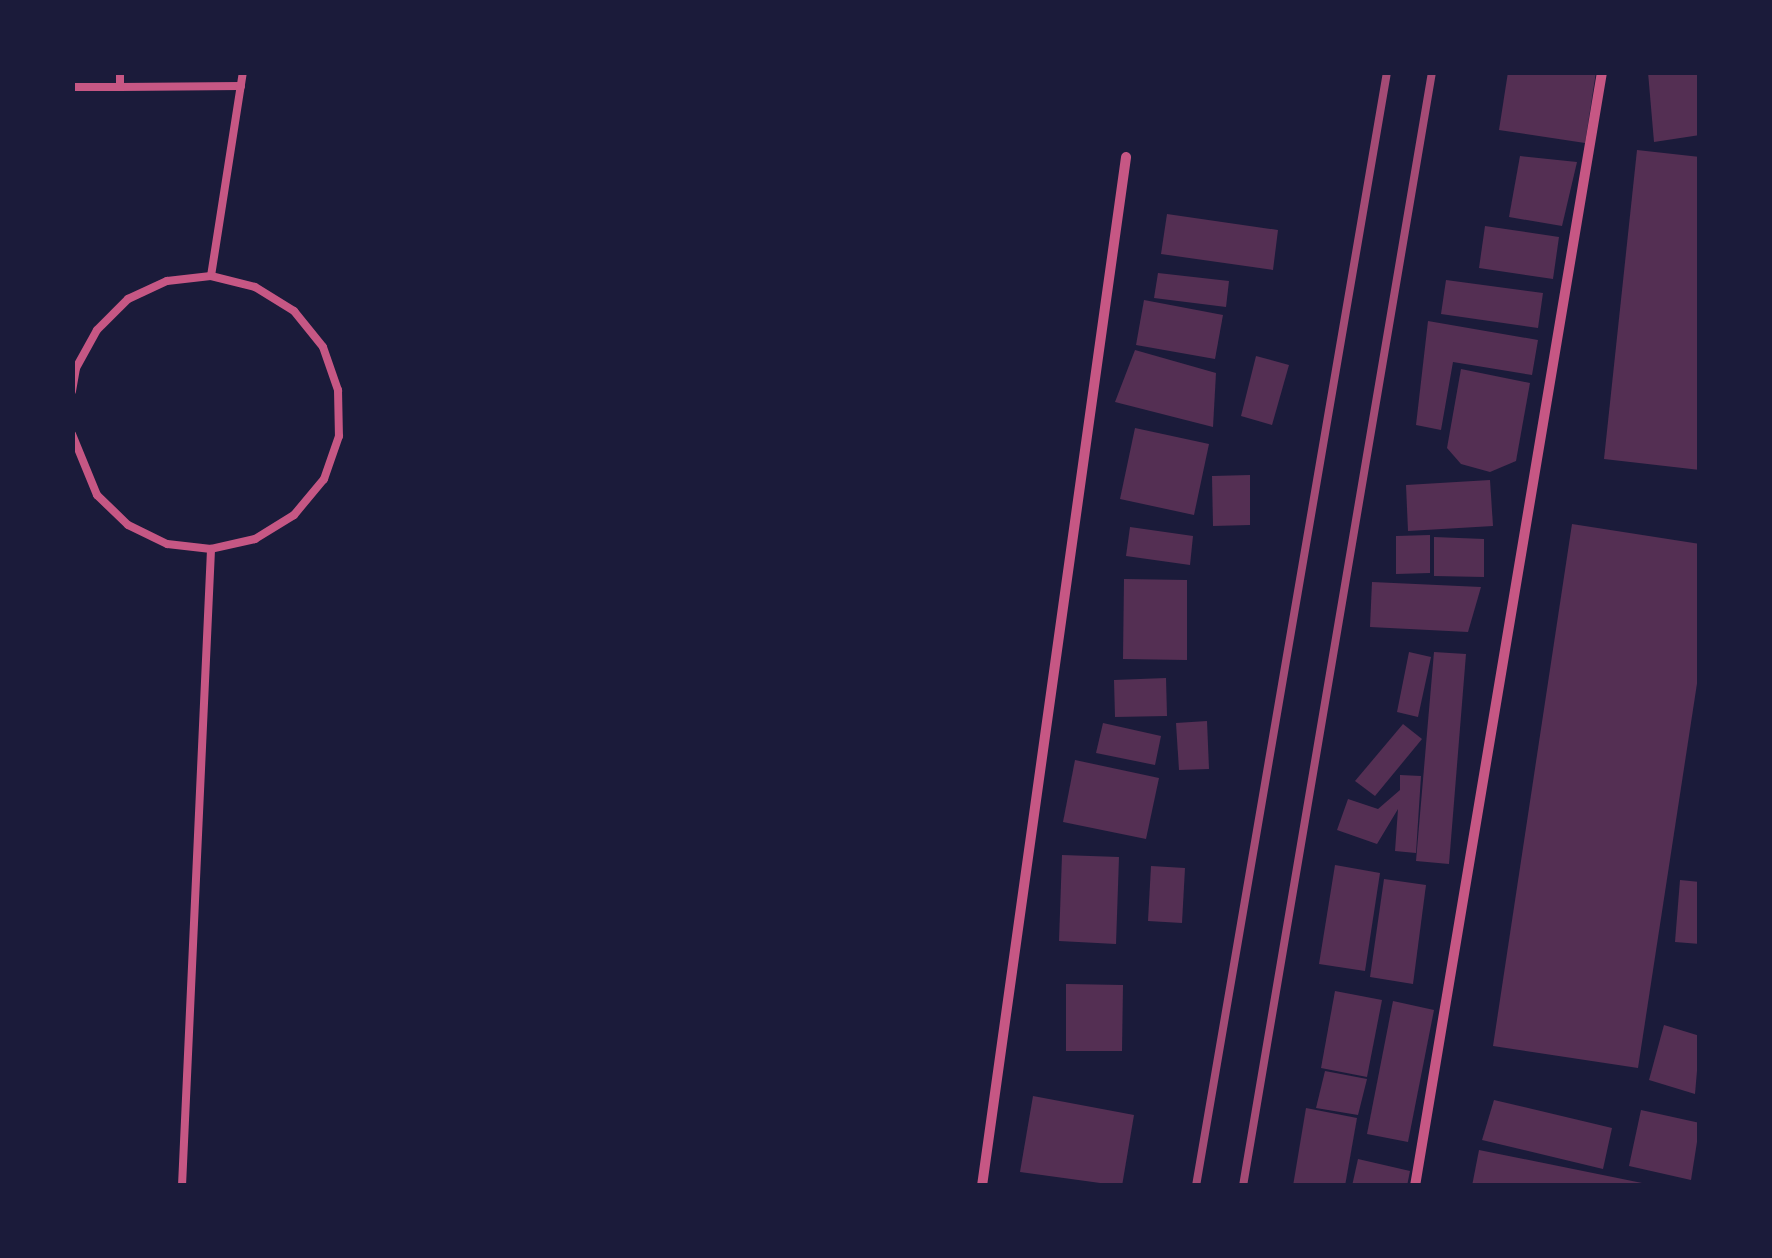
<!DOCTYPE html>
<style>
body{margin:0}
#map{position:relative;width:1772px;height:1258px;overflow:hidden;background:#1b1b3a;font-family:"Open Sans",sans-serif}
div>[style]{position:absolute}
.building>*{inset:0;background:#542f53}
.service>*{height:8px;margin:-4px;padding:0 4px;transform-origin:4px;border-radius:4px;background:#c65784}
.minor>*{height:10px;margin:-5px;padding:0 5px;transform-origin:5px;border-radius:5px;background:#c65784}
.rail>*{height:8px;margin:-4px;padding:0 4px;transform-origin:4px;border-radius:4px;background:#a44b75}
span{translate:-50% -50%;white-space:nowrap;text-align:center;line-height:1.15;-webkit-text-stroke:10px #1b1b3a;paint-order:stroke}
.frame{position:absolute;inset:0;border:75px solid #1b1b3a;pointer-events:none}
</style>
<div id="map">
<div class="building">
<div style="clip-path:polygon(1508px 72px,1596px 72px,1585px 143px,1499px 130px)"></div>
<div style="clip-path:polygon(1648px 72px,1700px 72px,1700px 135px,1654px 142px)"></div>
<div style="clip-path:polygon(1637px 150px,1700px 157px,1700px 470px,1604px 459px)"></div>
<div style="clip-path:polygon(1520px 156px,1577px 162px,1562px 226px,1509px 217px)"></div>
<div style="clip-path:polygon(1167px 214px,1278px 230px,1273px 270px,1161px 254px)"></div>
<div style="clip-path:polygon(1485px 226px,1559px 237px,1553px 279px,1479px 268px)"></div>
<div style="clip-path:polygon(1158px 273px,1229px 281px,1226px 307px,1154px 298px)"></div>
<div style="clip-path:polygon(1446px 280px,1543px 293px,1538px 328px,1441px 314px)"></div>
<div style="clip-path:polygon(1144px 300px,1223px 315px,1215px 359px,1136px 345px)"></div>
<div style="clip-path:polygon(1428px 321px,1538px 340px,1532px 375px,1453px 362px,1441px 430px,1416px 425px)"></div>
<div style="clip-path:polygon(1135px 350px,1216px 373px,1213px 427px,1115px 402px)"></div>
<div style="clip-path:polygon(1256px 356px,1289px 365px,1272px 425px,1241px 416px)"></div>
<div style="clip-path:polygon(1461px 369px,1530px 383px,1516px 461px,1490px 472px,1461px 464px,1447px 448px)"></div>
<div style="clip-path:polygon(1135px 428px,1209px 444px,1194px 515px,1120px 499px)"></div>
<div style="clip-path:polygon(1250px 475px,1250px 525px,1213px 526px,1212px 476px)"></div>
<div style="clip-path:polygon(1490px 480px,1493px 526px,1408px 531px,1406px 485px)"></div>
<div style="clip-path:polygon(1572px 524px,1700px 544px,1700px 664px,1638px 1068px,1493px 1046px)"></div>
<div style="clip-path:polygon(1130px 527px,1193px 536px,1190px 565px,1126px 556px)"></div>
<div style="clip-path:polygon(1430px 535px,1430px 573px,1396px 574px,1396px 536px)"></div>
<div style="clip-path:polygon(1434px 537px,1484px 539px,1484px 577px,1434px 576px)"></div>
<div style="clip-path:polygon(1124px 579px,1187px 580px,1187px 660px,1123px 659px)"></div>
<div style="clip-path:polygon(1372px 582px,1481px 587px,1468px 632px,1370px 627px)"></div>
<div style="clip-path:polygon(1409px 652px,1431px 657px,1418px 717px,1397px 712px)"></div>
<div style="clip-path:polygon(1434px 652px,1466px 654px,1449px 864px,1416px 861px)"></div>
<div style="clip-path:polygon(1166px 678px,1167px 716px,1115px 717px,1114px 680px)"></div>
<div style="clip-path:polygon(1207px 721px,1209px 769px,1179px 770px,1176px 723px)"></div>
<div style="clip-path:polygon(1103px 723px,1161px 736px,1155px 765px,1096px 753px)"></div>
<div style="clip-path:polygon(1403px 724px,1422px 739px,1375px 796px,1355px 781px)"></div>
<div style="clip-path:polygon(1075px 760px,1159px 778px,1146px 839px,1063px 822px)"></div>
<div style="clip-path:polygon(1400px 775px,1421px 776px,1416px 853px,1395px 851px,1398px 809px,1377px 844px,1337px 830px,1348px 799px,1378px 809px,1400px 790px)"></div>
<div style="clip-path:polygon(1062px 855px,1119px 857px,1116px 944px,1059px 941px)"></div>
<div style="clip-path:polygon(1335px 865px,1380px 873px,1365px 971px,1319px 964px)"></div>
<div style="clip-path:polygon(1151px 866px,1185px 868px,1182px 923px,1148px 921px)"></div>
<div style="clip-path:polygon(1384px 879px,1426px 885px,1413px 984px,1370px 977px)"></div>
<div style="clip-path:polygon(1680px 880px,1700px 882px,1700px 944px,1675px 942px)"></div>
<div style="clip-path:polygon(1066px 984px,1123px 985px,1122px 1051px,1066px 1051px)"></div>
<div style="clip-path:polygon(1335px 991px,1382px 1000px,1367px 1077px,1321px 1068px)"></div>
<div style="clip-path:polygon(1393px 1001px,1434px 1010px,1408px 1142px,1367px 1134px)"></div>
<div style="clip-path:polygon(1664px 1025px,1700px 1036px,1695px 1094px,1649px 1080px)"></div>
<div style="clip-path:polygon(1325px 1071px,1367px 1079px,1358px 1115px,1316px 1108px)"></div>
<div style="clip-path:polygon(1033px 1096px,1134px 1115px,1122px 1186px,1020px 1172px)"></div>
<div style="clip-path:polygon(1494px 1100px,1612px 1128px,1603px 1169px,1482px 1140px)"></div>
<div style="clip-path:polygon(1306px 1108px,1357px 1118px,1345px 1186px,1293px 1186px)"></div>
<div style="clip-path:polygon(1641px 1110px,1700px 1123px,1691px 1180px,1629px 1166px)"></div>
<div style="clip-path:polygon(1479px 1150px,1647px 1184px,1646px 1186px,1472px 1186px)"></div>
<div style="clip-path:polygon(1358px 1159px,1410px 1171px,1407px 1186px,1352px 1186px)"></div>
</div>
<div class="service">
<div style="left:120px;top:72px;width:15px;rotate:90deg"></div>
<div style="left:120px;top:87px;width:121px;rotate:-0.5deg"></div>
<div style="left:72px;top:87px;width:48px"></div>
<div style="left:211px;top:276px;width:206px;rotate:-81.1deg"></div>
<div style="left:72px;top:391px;width:23px;rotate:-80deg"></div>
<div style="left:76px;top:368px;width:43px;rotate:-61.1deg"></div>
<div style="left:97px;top:330px;width:44px;rotate:-45deg"></div>
<div style="left:128px;top:299px;width:43px;rotate:-24.8deg"></div>
<div style="left:167px;top:281px;width:44px;rotate:-6.5deg"></div>
<div style="left:211px;top:276px;width:45px;rotate:14deg"></div>
<div style="left:255px;top:287px;width:46px;rotate:31.6deg"></div>
<div style="left:294px;top:311px;width:46px;rotate:51.1deg"></div>
<div style="left:323px;top:347px;width:46px;rotate:70.8deg"></div>
<div style="left:338px;top:390px;width:46px;rotate:88.8deg"></div>
<div style="left:339px;top:436px;width:46px;rotate:109.2deg"></div>
<div style="left:324px;top:479px;width:47px;rotate:129.8deg"></div>
<div style="left:294px;top:515px;width:46px;rotate:148.4deg"></div>
<div style="left:255px;top:539px;width:45px;rotate:167.2deg"></div>
<div style="left:211px;top:549px;width:44px;rotate:-173.5deg"></div>
<div style="left:167px;top:544px;width:43px;rotate:-154deg"></div>
<div style="left:128px;top:525px;width:43px;rotate:-135.9deg"></div>
<div style="left:97px;top:495px;width:66px;rotate:-112.3deg"></div>
<div style="left:182px;top:1186px;width:638px;rotate:-87.39deg"></div>
</div>
<div class="minor">
<div style="left:982px;top:1186px;width:1039px;rotate:-82.03deg"></div>
<div style="left:1415px;top:1186px;width:1130px;rotate:-80.47deg"></div>
</div>
<div class="rail">
<div style="left:1196px;top:1186px;width:1130px;rotate:-80.27deg"></div>
<div style="left:1243px;top:1186px;width:1130px;rotate:-80.37deg"></div>
</div>
<div class="frame"></div>
</div>
